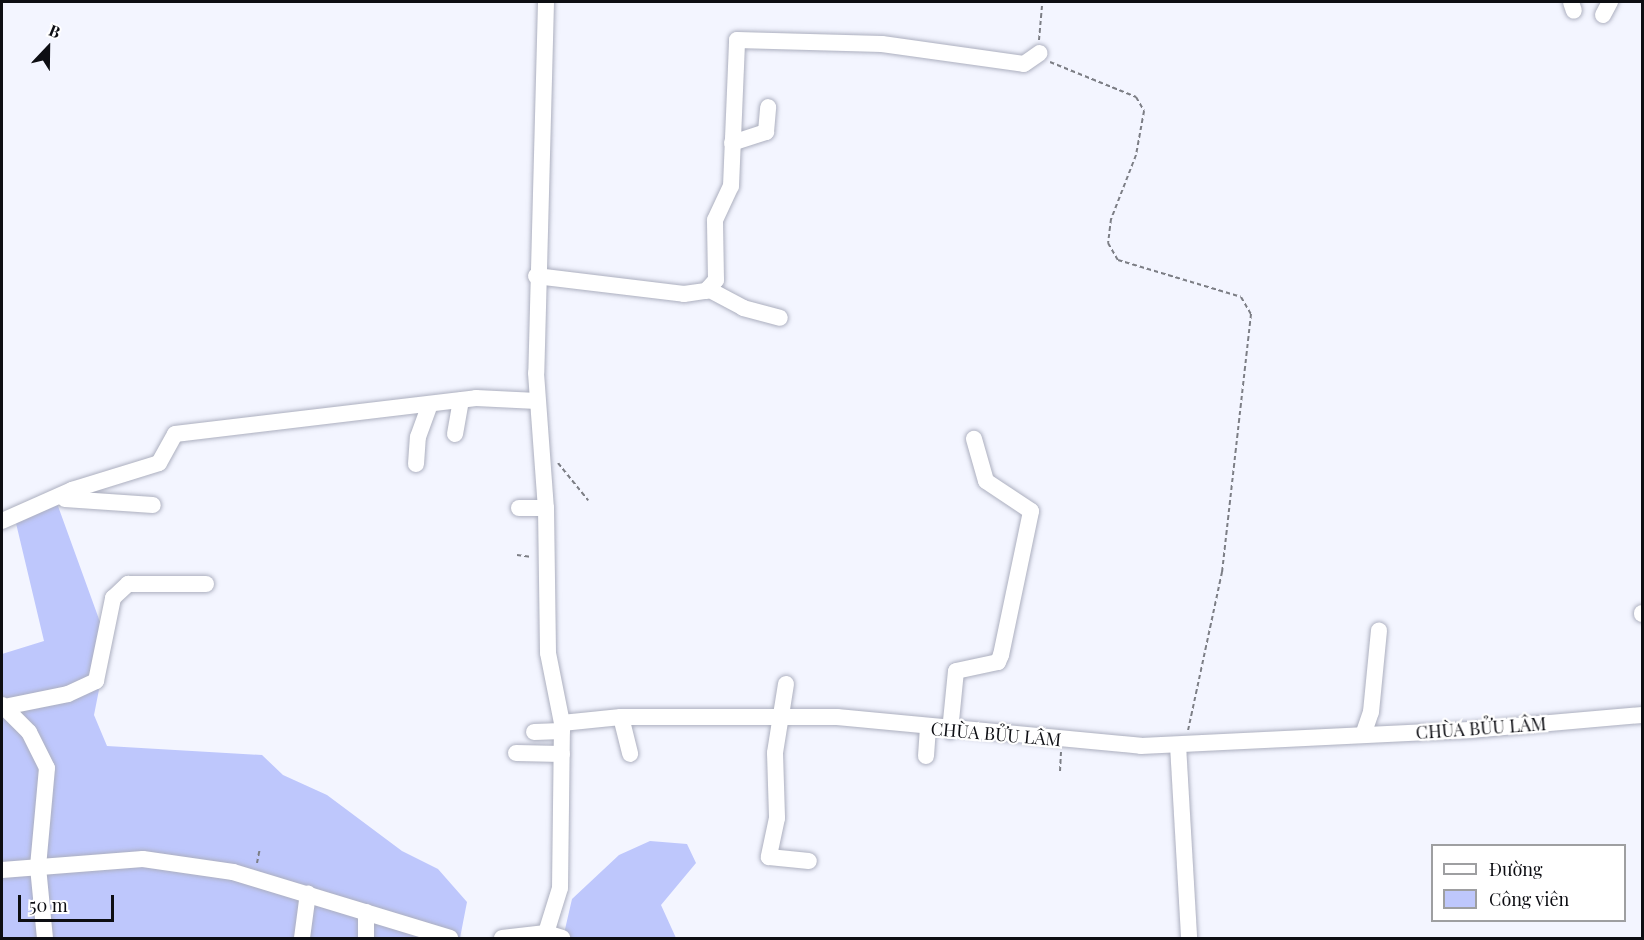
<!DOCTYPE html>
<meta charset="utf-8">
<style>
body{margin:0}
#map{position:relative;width:1644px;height:940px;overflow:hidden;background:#f3f5ff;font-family:"Playfair Display",serif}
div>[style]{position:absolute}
.green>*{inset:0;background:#bec7fc}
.path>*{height:2px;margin-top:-1px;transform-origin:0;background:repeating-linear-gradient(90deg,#7c7e85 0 4.5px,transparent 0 7.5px)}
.roads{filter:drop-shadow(0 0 2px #acafbf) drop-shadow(0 0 2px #acafbf)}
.minor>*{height:16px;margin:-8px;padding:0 8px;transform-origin:8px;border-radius:8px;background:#fff}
span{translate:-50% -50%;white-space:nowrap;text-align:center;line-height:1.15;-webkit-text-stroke:4.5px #fff;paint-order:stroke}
.street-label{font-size:18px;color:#0d0e13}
.frame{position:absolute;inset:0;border:3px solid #0d0e13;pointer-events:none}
.legend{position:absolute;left:1431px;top:844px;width:195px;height:78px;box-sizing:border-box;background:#fff;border:2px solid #9e9fa1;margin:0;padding:8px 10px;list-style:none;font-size:18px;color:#0d0e13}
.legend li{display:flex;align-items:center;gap:12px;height:30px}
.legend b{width:30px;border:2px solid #9e9fa1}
.north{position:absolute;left:18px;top:18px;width:60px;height:60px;-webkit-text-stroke:4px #fff;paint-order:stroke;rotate:22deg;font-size:16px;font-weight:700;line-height:24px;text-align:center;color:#0d0e13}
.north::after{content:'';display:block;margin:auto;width:21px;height:27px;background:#0d0e13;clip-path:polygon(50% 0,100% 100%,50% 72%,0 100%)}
.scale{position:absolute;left:18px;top:895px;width:96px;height:27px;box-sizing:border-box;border:3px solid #0d0e13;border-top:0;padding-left:8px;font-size:18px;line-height:21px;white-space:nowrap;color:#0d0e13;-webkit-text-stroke:4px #fff;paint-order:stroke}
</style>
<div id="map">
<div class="green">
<div style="clip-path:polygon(54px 495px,108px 644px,94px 715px,107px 746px,262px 755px,283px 775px,327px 795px,402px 851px,438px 869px,467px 902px,460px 938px,2px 938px,2px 654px,44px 641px,15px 519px)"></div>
<div style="clip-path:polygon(650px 841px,687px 844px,696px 863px,661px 905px,676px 938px,563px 938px,572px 899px,619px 855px)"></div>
</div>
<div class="path">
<div style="left:1039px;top:40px;width:38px;rotate:-85deg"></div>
<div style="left:1050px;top:62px;width:93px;rotate:22.1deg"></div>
<div style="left:1136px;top:97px;width:16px;rotate:60deg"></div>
<div style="left:1144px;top:111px;width:45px;rotate:100.3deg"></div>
<div style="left:1136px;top:155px;width:69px;rotate:111.3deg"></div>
<div style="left:1111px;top:219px;width:24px;rotate:97deg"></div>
<div style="left:1108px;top:243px;width:20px;rotate:60deg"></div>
<div style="left:1118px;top:260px;width:128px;rotate:16.7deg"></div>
<div style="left:1241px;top:297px;width:20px;rotate:60deg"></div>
<div style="left:1251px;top:314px;width:260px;rotate:96.4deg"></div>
<div style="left:1222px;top:572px;width:162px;rotate:102.1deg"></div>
<div style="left:558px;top:463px;width:48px;rotate:51deg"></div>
<div style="left:517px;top:555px;width:15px;rotate:8deg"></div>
<div style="left:1060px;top:771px;width:19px;rotate:-87deg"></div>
<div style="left:257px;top:863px;width:15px;rotate:-79deg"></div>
</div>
<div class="roads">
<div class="minor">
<div style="left:546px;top:2px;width:371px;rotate:91.5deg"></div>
<div style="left:536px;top:373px;width:135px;rotate:85.8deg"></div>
<div style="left:546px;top:508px;width:145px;rotate:89.2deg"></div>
<div style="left:548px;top:653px;width:71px;rotate:78.7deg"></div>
<div style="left:1571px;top:2px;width:9px;rotate:72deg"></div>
<div style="left:1603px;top:15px;width:15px;rotate:-62deg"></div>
<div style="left:732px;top:143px;width:36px;rotate:-18deg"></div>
<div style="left:766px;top:132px;width:25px;rotate:-85deg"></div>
<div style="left:536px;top:276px;width:149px;rotate:6.9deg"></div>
<div style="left:684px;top:294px;width:22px;rotate:-8deg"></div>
<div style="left:706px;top:291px;width:15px;rotate:-48deg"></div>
<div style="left:716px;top:280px;width:60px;rotate:-91deg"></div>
<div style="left:715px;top:220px;width:38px;rotate:-65deg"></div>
<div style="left:731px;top:186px;width:146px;rotate:-87.6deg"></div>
<div style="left:737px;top:40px;width:145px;rotate:1.6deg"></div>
<div style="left:882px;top:44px;width:143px;rotate:8deg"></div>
<div style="left:1024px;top:64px;width:19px;rotate:-35deg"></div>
<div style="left:708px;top:289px;width:40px;rotate:28deg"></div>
<div style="left:743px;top:308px;width:38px;rotate:15deg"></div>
<div style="left:455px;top:434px;width:34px;rotate:-80deg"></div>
<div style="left:416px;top:464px;width:27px;rotate:-86deg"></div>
<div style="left:418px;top:437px;width:33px;rotate:-70deg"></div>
<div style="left:65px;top:499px;width:88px;rotate:3.9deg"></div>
<div style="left:519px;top:508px;width:27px"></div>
<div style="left:2px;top:521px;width:77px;rotate:-23.9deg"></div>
<div style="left:72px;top:490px;width:91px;rotate:-17.2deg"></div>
<div style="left:159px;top:463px;width:33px;rotate:-61deg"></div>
<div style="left:175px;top:434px;width:303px;rotate:-6.8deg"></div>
<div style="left:476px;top:398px;width:61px;rotate:2.8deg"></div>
<div style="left:1642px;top:613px;width:1px;rotate:90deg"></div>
<div style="left:786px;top:684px;width:70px;rotate:99.1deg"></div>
<div style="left:775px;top:753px;width:65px;rotate:88.2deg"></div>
<div style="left:777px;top:818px;width:40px;rotate:102deg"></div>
<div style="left:769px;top:857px;width:40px;rotate:5.7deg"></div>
<div style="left:2px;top:705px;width:38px;rotate:45deg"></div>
<div style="left:29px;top:732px;width:40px;rotate:63.4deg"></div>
<div style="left:47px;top:768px;width:99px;rotate:95.2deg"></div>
<div style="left:38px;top:867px;width:71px;rotate:84.4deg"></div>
<div style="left:4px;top:707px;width:65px;rotate:-11.5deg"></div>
<div style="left:68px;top:694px;width:31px;rotate:-25deg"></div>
<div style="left:96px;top:681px;width:85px;rotate:-78.4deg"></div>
<div style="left:113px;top:598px;width:21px;rotate:-43deg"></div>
<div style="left:128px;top:584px;width:78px"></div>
<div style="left:621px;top:717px;width:38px;rotate:76deg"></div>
<div style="left:950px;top:731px;width:60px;rotate:-84.3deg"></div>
<div style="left:956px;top:671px;width:43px;rotate:-12.1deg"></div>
<div style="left:998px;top:662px;width:8px;rotate:-67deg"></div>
<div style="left:1001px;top:655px;width:147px;rotate:-78.2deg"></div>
<div style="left:1031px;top:511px;width:54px;rotate:-146.3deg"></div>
<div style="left:986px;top:481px;width:44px;rotate:-105.9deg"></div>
<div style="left:534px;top:732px;width:28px;rotate:-2deg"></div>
<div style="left:1363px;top:735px;width:24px;rotate:-71deg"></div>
<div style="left:1371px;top:712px;width:82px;rotate:-84.4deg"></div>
<div style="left:1178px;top:745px;width:193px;rotate:86.7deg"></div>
<div style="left:516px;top:753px;width:46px;rotate:1.2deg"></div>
<div style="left:926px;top:756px;width:27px;rotate:-86deg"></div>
<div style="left:2px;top:870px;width:141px;rotate:-4.5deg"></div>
<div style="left:143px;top:859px;width:91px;rotate:8.2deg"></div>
<div style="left:233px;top:872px;width:227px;rotate:16.9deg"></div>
<div style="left:546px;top:933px;width:47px;rotate:-72.7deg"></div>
<div style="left:560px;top:888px;width:165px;rotate:-89.3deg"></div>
<div style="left:562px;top:723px;width:59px;rotate:-5.8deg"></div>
<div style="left:621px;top:717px;width:216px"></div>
<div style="left:837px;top:717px;width:305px;rotate:5.4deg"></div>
<div style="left:1141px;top:746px;width:329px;rotate:-2.8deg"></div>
<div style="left:1470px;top:730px;width:173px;rotate:-5deg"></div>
<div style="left:302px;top:938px;width:45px;rotate:-82.4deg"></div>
<div style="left:366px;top:938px;width:26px;rotate:-90deg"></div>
<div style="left:502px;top:938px;width:44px;rotate:-6.5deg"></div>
<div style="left:546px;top:933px;width:17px;rotate:17deg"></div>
</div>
</div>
<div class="street-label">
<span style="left:1481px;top:728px;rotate:-4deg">CHÙA BỬU LÂM</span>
<span style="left:996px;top:734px;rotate:5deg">CHÙA BỬU LÂM</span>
</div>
<div class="frame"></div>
<ul class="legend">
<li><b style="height:8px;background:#fff"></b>Đường</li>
<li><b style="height:16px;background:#bec7fc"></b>Công viên</li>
</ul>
<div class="north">B</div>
<div class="scale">50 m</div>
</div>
